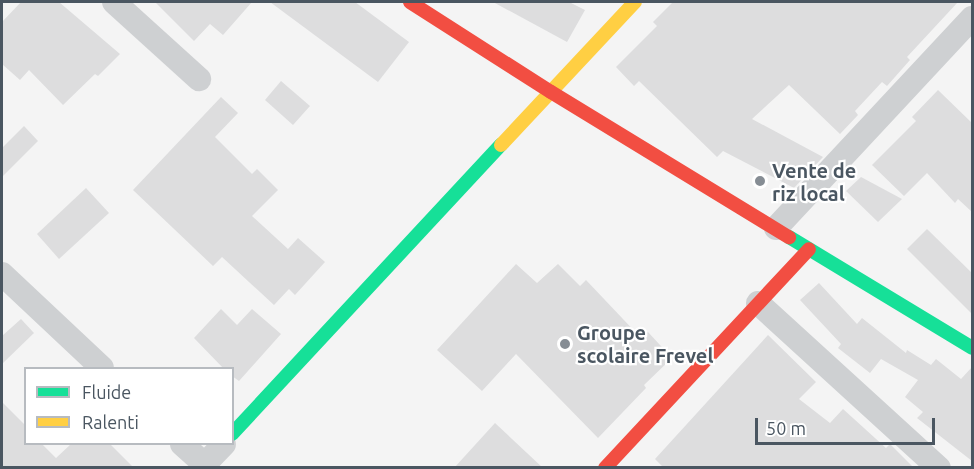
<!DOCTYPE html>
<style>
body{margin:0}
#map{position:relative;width:974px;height:469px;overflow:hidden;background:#f4f4f4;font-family:Ubuntu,sans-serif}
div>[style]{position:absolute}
.building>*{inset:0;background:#ddddde}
.street>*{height:24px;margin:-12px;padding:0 12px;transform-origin:12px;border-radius:12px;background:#ced0d2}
.fast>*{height:14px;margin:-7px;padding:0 7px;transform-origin:7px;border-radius:7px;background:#16e098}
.slow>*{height:14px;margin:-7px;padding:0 7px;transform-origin:7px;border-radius:7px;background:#ffcf43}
.jam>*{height:14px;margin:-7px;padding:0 7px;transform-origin:7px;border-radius:7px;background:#f24e42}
.dots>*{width:16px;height:16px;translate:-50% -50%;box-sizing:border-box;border:3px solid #fff;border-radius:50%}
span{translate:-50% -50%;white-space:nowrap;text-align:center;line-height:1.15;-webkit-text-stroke:4.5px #fff;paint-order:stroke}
.poi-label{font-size:20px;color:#4a5661;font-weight:700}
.left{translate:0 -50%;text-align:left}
.frame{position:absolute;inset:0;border:3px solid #4a5661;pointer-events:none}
.legend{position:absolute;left:24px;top:367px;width:210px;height:78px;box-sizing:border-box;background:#fff;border:2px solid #b7bbc0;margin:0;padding:8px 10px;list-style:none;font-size:18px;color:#4a5661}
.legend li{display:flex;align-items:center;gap:12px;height:30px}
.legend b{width:30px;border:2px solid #b7bbc0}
.scale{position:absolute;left:755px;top:418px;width:180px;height:27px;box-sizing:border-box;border:3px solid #4a5661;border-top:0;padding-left:8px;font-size:18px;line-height:21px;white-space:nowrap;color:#4a5661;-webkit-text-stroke:4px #fff;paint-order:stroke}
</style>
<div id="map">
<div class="building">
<div style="clip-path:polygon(21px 2px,59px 2px,120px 54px,98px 76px,95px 74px,63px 105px,29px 70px,20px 80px,2px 64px,2px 22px)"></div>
<div style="clip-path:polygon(155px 2px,252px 2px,223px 35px,210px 24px,194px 41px)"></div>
<div style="clip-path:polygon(270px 2px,355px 2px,409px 42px,378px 82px)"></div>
<div style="clip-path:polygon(493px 2px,569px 2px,585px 10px,567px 42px)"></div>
<div style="clip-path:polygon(673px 2px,958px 2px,907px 57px,910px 60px,887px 86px,882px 82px,855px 111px,858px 115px,840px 134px,789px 85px,752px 119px,823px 157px,794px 188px,723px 151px,717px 157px,639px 81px,634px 86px,616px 67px,657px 26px,653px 22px)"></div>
<div style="clip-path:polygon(281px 81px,310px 106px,293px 125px,265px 100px)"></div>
<div style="clip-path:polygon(938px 90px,972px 123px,972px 212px,958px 199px,955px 203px,927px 173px,904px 196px,872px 165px,916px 121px,912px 117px)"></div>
<div style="clip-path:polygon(221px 97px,238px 113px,215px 137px,252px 174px,257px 169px,278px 190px,252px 216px,288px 249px,298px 238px,325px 262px,295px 295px,289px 289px,274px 305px,222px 257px,213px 266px,133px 190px)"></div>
<div style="clip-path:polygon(24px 126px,38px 141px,2px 177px,2px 148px)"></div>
<div style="clip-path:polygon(861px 177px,902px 199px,878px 222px,846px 191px)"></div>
<div style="clip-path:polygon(86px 188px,109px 213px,59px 259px,37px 234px)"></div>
<div style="clip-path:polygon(927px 229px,972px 273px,972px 314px,907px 249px)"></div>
<div style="clip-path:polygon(516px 264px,537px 283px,558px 264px,580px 286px,586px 280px,641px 338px,648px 332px,672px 358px,644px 385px,646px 388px,598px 438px,516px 354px,482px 391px,437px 350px)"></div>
<div style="clip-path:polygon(819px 283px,857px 324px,862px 318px,906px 353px,907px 350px,931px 365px,936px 359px,961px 379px,972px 367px,972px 461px,917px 418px,923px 412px,905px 397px,918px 380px,881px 359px,870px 373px,838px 348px,841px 344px,800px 300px)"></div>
<div style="clip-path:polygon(221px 309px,237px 325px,252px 309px,281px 334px,239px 381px,232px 376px,232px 369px,224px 369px,194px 338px)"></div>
<div style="clip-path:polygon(21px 319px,34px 333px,2px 364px,2px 336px)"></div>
<div style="clip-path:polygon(768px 335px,816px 382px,799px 399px,830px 423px,843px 409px,886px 448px,890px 444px,914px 468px,664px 468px,655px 459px)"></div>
<div style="clip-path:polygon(2px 402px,26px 426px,26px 444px,42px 444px,56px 458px,71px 444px,110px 444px,134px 468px,2px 468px)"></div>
<div style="clip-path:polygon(495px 423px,543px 468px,454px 468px)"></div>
</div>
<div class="street">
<div style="left:114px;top:2px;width:115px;rotate:42.2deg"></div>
<div style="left:776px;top:228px;width:287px;rotate:-47deg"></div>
<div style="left:2px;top:274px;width:137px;rotate:43.2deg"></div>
<div style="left:758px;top:303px;width:245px;rotate:42.4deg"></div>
<div style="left:182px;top:444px;width:30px;rotate:42deg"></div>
<div style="left:201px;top:468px;width:33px;rotate:-46deg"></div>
</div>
<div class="fast">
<div style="left:789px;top:237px;width:214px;rotate:31.2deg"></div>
<div style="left:232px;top:434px;width:395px;rotate:-47.1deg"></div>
</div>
<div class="slow">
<div style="left:501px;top:145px;width:196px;rotate:-46.9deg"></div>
</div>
<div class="jam">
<div style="left:410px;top:2px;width:167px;rotate:32.6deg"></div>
<div style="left:551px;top:92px;width:279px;rotate:31.4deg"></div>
<div style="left:605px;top:468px;width:299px;rotate:-47deg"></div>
</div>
<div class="dots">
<div style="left:760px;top:181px;background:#868d94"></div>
<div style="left:565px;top:344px;background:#868d94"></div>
</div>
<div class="poi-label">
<span class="left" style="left:772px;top:182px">Vente de<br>riz local</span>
<span class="left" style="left:577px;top:344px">Groupe<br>scolaire Frevel</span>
</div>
<div class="frame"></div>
<ul class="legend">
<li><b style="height:8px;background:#16e098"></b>Fluide</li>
<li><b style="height:8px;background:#ffcf43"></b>Ralenti</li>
</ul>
<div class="scale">50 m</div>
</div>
